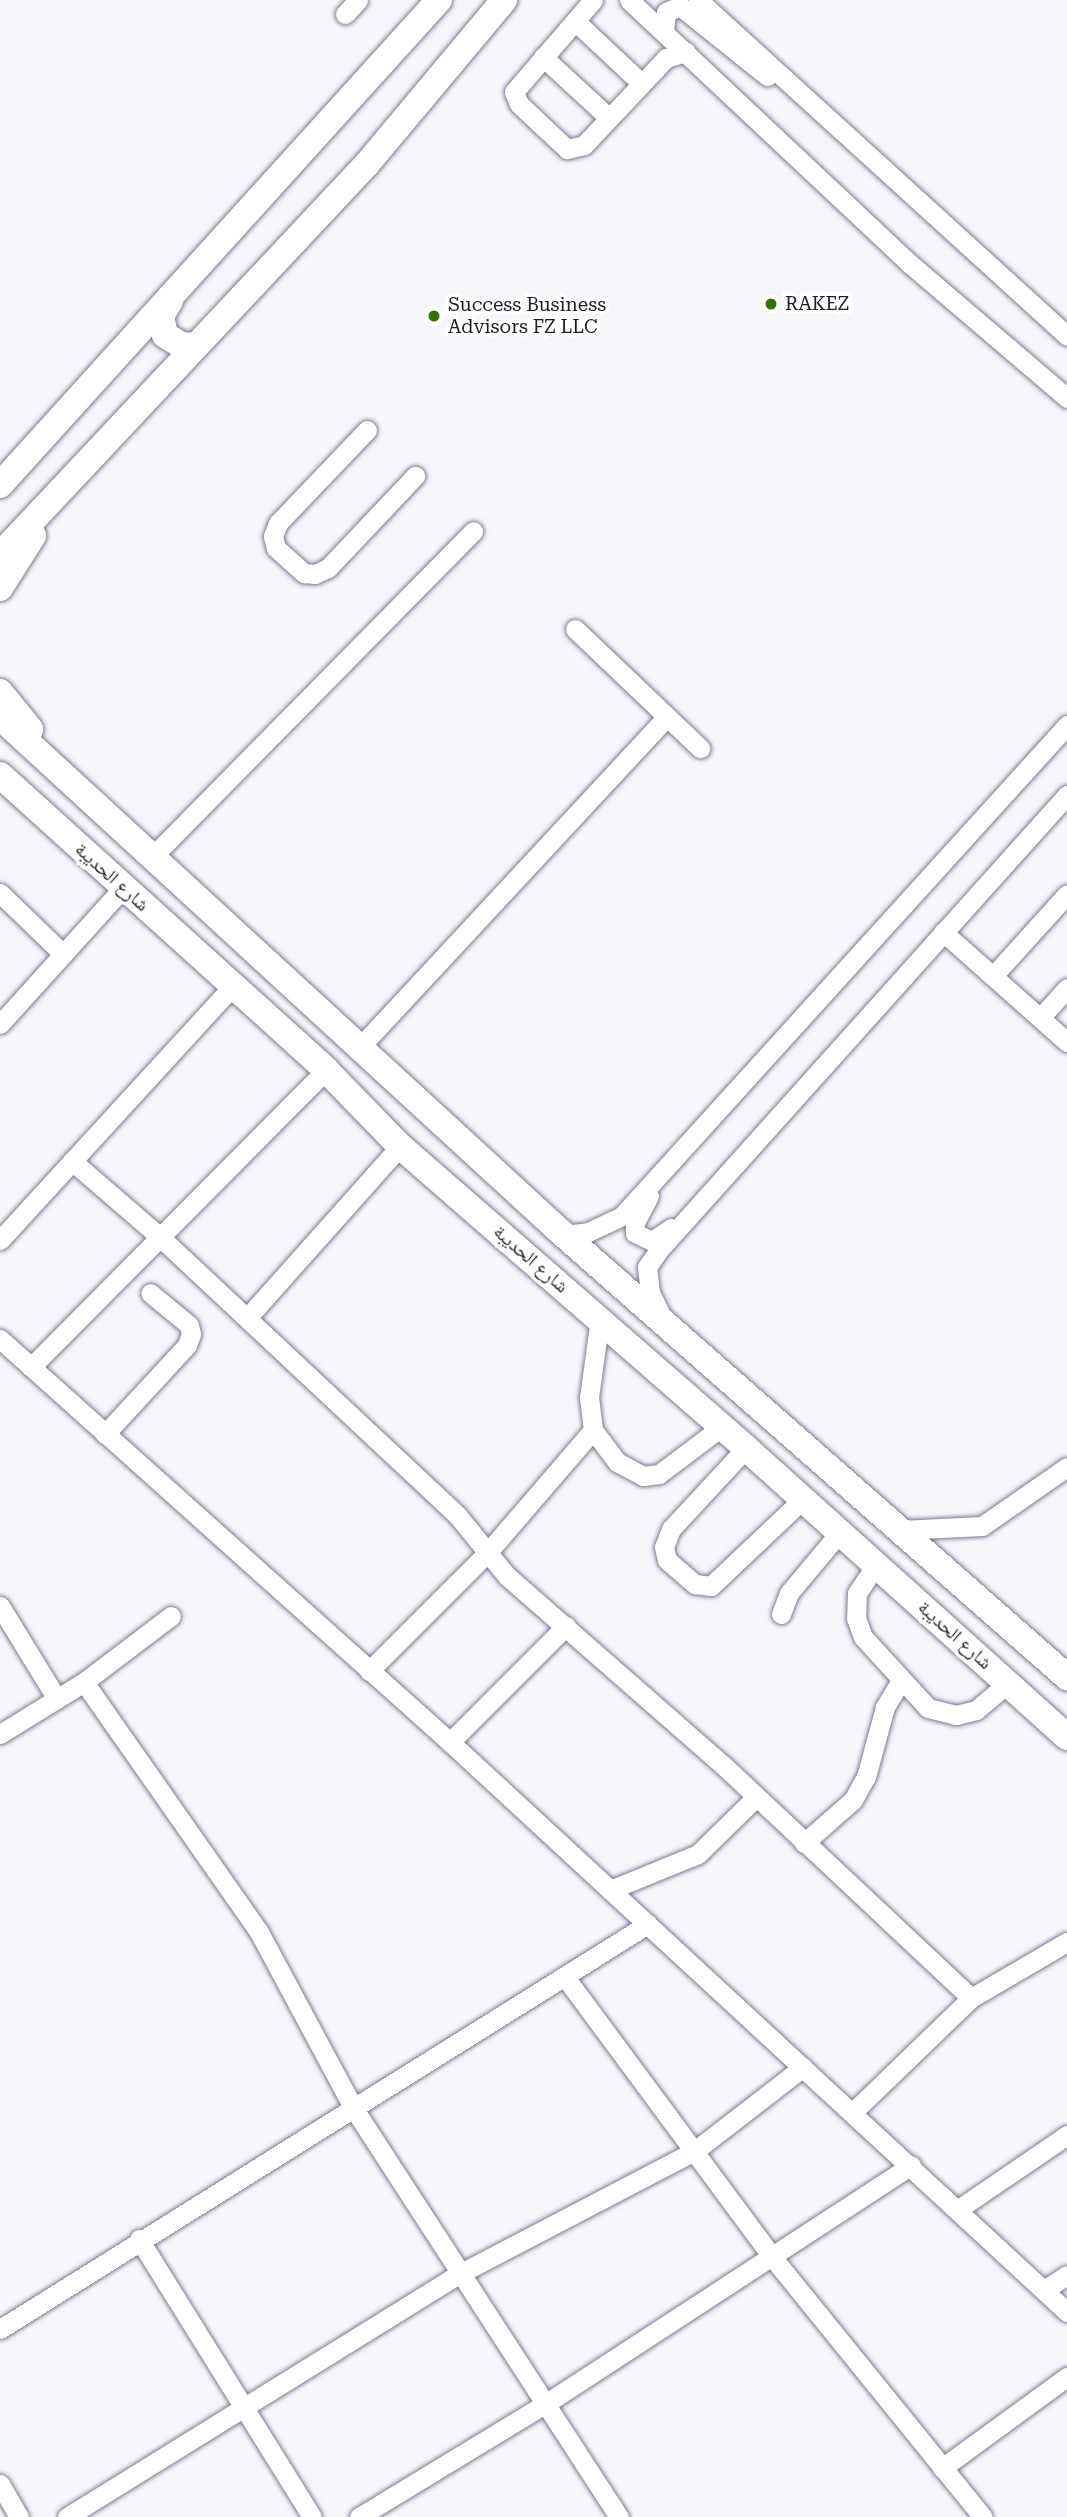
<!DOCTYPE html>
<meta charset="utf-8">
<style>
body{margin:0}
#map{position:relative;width:1067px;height:2517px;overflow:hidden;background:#f6f6fc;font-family:"Roboto Serif","Noto Naskh Arabic",serif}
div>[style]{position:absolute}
.roads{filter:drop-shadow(0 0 2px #7a7994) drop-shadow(0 0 2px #7a7994)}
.minor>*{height:19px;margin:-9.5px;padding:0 9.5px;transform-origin:9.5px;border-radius:9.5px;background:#fff}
.major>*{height:26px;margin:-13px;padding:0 13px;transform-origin:13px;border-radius:13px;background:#fff}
.dots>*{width:19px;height:19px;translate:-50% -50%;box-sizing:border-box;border:4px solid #fff;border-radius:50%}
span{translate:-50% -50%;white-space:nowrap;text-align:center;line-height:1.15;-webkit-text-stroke:7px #fff;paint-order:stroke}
.poi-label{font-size:19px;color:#1e1d28}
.left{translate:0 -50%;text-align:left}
.street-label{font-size:19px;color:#1e1d28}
</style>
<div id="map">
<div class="roads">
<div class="minor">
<div style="left:593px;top:0;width:121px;rotate:130.7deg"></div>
<div style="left:514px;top:92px;width:13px;rotate:67deg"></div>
<div style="left:519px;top:104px;width:66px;rotate:43.2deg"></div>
<div style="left:567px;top:149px;width:17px;rotate:-13deg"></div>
<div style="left:584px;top:145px;width:120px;rotate:-46.7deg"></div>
<div style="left:666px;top:58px;width:21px;rotate:-17deg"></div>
<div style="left:629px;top:0;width:384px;rotate:43.2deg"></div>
<div style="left:909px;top:263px;width:208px;rotate:40.5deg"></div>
<div style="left:698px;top:0;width:499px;rotate:42.3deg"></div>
<div style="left:345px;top:14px;width:19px;rotate:-47deg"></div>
<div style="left:575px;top:21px;width:91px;rotate:43.2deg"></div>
<div style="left:664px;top:32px;width:20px;rotate:-84deg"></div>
<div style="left:666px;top:12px;width:15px;rotate:-23deg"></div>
<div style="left:680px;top:6px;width:112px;rotate:38.8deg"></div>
<div style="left:543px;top:57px;width:90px;rotate:42.7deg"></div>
<div style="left:367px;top:430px;width:129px;rotate:133.7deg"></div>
<div style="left:278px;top:523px;width:14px;rotate:111deg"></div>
<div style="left:273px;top:536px;width:12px;rotate:76deg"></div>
<div style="left:276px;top:548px;width:38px;rotate:42deg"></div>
<div style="left:304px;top:573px;width:11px;rotate:5deg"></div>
<div style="left:315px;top:574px;width:14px;rotate:-25deg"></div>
<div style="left:328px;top:568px;width:127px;rotate:-46.6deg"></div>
<div style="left:575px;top:629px;width:173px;rotate:43.6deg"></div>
<div style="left:151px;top:858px;width:459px;rotate:-45.4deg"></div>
<div style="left:0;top:893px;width:88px;rotate:44.1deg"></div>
<div style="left:943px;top:932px;width:166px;rotate:41.6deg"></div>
<div style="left:993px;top:976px;width:110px;rotate:-47.9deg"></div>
<div style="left:1040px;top:1018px;width:40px;rotate:-48deg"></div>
<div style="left:0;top:1024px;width:185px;rotate:-47.9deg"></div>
<div style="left:359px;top:1048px;width:452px;rotate:-47.1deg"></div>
<div style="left:72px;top:1161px;width:116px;rotate:40.8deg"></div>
<div style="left:160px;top:1237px;width:408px;rotate:43.1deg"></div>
<div style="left:458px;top:1516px;width:77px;rotate:50.8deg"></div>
<div style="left:507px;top:1576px;width:287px;rotate:41.2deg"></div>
<div style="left:723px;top:1765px;width:340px;rotate:43.2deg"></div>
<div style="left:649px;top:1196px;width:30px;rotate:118deg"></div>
<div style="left:635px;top:1222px;width:11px;rotate:90deg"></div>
<div style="left:635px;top:1233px;width:19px;rotate:25deg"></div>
<div style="left:652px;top:1241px;width:23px;rotate:-34deg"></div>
<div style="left:564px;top:1235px;width:24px;rotate:-7deg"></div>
<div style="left:588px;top:1232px;width:38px;rotate:-25deg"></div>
<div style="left:622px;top:1216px;width:663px;rotate:-47.81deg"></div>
<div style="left:0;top:1240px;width:345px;rotate:-47.5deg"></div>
<div style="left:662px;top:1317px;width:28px;rotate:-116deg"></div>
<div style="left:650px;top:1292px;width:25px;rotate:-97deg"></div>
<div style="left:647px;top:1267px;width:19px;rotate:-55deg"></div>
<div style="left:658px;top:1251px;width:613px;rotate:-48.11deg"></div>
<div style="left:247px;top:1318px;width:230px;rotate:-48.3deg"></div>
<div style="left:600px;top:1318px;width:80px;rotate:97.9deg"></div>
<div style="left:589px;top:1397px;width:33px;rotate:83deg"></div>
<div style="left:593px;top:1430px;width:40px;rotate:53deg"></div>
<div style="left:617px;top:1462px;width:30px;rotate:28deg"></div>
<div style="left:643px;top:1476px;width:16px;rotate:-7deg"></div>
<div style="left:659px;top:1474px;width:76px;rotate:-37deg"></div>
<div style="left:0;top:1339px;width:604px;rotate:41.85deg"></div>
<div style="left:450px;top:1742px;width:840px;rotate:42.73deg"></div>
<div style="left:31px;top:1367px;width:419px;rotate:-45.2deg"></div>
<div style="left:105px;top:1434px;width:121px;rotate:-47.3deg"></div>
<div style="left:187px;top:1345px;width:12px;rotate:-70deg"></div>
<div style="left:191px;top:1334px;width:9px;rotate:-103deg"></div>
<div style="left:189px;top:1325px;width:50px;rotate:-140.6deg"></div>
<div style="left:746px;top:1448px;width:110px;rotate:132.8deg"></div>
<div style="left:671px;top:1529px;width:19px;rotate:111deg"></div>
<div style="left:664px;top:1547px;width:13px;rotate:77deg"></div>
<div style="left:667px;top:1560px;width:37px;rotate:41deg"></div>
<div style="left:695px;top:1584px;width:16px;rotate:7deg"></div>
<div style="left:711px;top:1586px;width:127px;rotate:-43.4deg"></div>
<div style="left:900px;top:1530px;width:82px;rotate:-2.8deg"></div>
<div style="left:982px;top:1526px;width:103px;rotate:-34.8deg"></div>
<div style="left:876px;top:1565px;width:34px;rotate:124deg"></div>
<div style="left:857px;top:1593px;width:25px;rotate:92deg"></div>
<div style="left:856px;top:1618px;width:20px;rotate:70deg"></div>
<div style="left:863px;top:1637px;width:96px;rotate:47.5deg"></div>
<div style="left:928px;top:1708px;width:29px;rotate:14deg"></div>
<div style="left:956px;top:1715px;width:21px;rotate:-14deg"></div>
<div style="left:976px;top:1710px;width:42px;rotate:-40.2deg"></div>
<div style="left:0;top:1606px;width:109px;rotate:58.5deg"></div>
<div style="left:781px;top:1614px;width:22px;rotate:-69deg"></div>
<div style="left:789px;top:1593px;width:80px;rotate:-50.1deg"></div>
<div style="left:369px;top:1671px;width:168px;rotate:-45deg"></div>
<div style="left:488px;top:1552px;width:161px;rotate:-49.3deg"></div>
<div style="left:84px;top:1682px;width:305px;rotate:55deg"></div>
<div style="left:259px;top:1932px;width:201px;rotate:61.8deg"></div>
<div style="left:354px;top:2109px;width:487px;rotate:57deg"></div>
<div style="left:0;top:1734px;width:99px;rotate:-31.8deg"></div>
<div style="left:84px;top:1682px;width:109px;rotate:-37.2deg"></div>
<div style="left:450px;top:1742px;width:164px;rotate:-45deg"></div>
<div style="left:804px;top:1843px;width:65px;rotate:-41.3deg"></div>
<div style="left:853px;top:1800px;width:26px;rotate:-61deg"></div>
<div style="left:866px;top:1777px;width:73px;rotate:-74.8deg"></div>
<div style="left:885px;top:1707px;width:29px;rotate:-59deg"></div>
<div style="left:610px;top:1890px;width:95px;rotate:-22.2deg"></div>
<div style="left:698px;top:1854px;width:80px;rotate:-44.5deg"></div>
<div style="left:565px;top:1977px;width:350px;rotate:53.5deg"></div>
<div style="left:773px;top:2258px;width:333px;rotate:51deg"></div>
<div style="left:853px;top:2112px;width:164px;rotate:-44deg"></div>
<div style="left:971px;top:1998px;width:111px;rotate:-30.3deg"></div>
<div style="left:957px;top:2210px;width:133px;rotate:-34.3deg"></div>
<div style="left:139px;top:2239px;width:327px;rotate:58.1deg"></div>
<div style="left:1044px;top:2290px;width:27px;rotate:-33deg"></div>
<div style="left:0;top:2329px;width:764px;rotate:-32.01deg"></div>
<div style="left:942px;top:2468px;width:155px;rotate:-36.1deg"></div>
<div style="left:0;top:2484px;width:38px;rotate:60deg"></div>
<div style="left:67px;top:2517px;width:463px;rotate:-31.8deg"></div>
<div style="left:461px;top:2273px;width:265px;rotate:-27.6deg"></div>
<div style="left:696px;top:2150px;width:135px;rotate:-37.8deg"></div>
<div style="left:359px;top:2517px;width:218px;rotate:-31.3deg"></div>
<div style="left:545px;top:2404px;width:437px;rotate:-33.1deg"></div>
</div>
<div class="major">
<div style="left:170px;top:301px;width:17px;rotate:121deg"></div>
<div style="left:161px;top:316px;width:19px;rotate:78deg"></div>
<div style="left:165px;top:335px;width:19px;rotate:32deg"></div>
<div style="left:181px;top:345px;width:15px;rotate:4deg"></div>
<div style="left:0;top:485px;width:654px;rotate:-47.85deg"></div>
<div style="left:0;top:555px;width:536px;rotate:-46.81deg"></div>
<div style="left:367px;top:164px;width:214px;rotate:-50.1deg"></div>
<div style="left:0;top:588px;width:62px;rotate:-57.6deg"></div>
<div style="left:0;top:692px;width:48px;rotate:51deg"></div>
<div style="left:0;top:717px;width:766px;rotate:42.57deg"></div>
<div style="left:564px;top:1235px;width:670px;rotate:41.31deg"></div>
<div style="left:0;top:775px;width:440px;rotate:42.1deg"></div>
<div style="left:326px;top:1070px;width:106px;rotate:45.8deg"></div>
<div style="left:400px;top:1146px;width:459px;rotate:41.1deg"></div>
<div style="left:746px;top:1448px;width:432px;rotate:42deg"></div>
</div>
</div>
<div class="dots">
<div style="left:771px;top:304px;background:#337105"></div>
<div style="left:434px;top:316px;background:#337105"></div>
</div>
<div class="poi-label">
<span class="left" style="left:785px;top:304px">RAKEZ</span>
<span class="left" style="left:448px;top:316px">Success Business<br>Advisors FZ LLC</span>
</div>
<div class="street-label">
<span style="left:112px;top:877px;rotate:42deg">شارع الحديبة</span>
<span style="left:531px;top:1259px;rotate:41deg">شارع الحديبة</span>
<span style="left:955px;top:1635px;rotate:42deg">شارع الحديبة</span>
</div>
</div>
